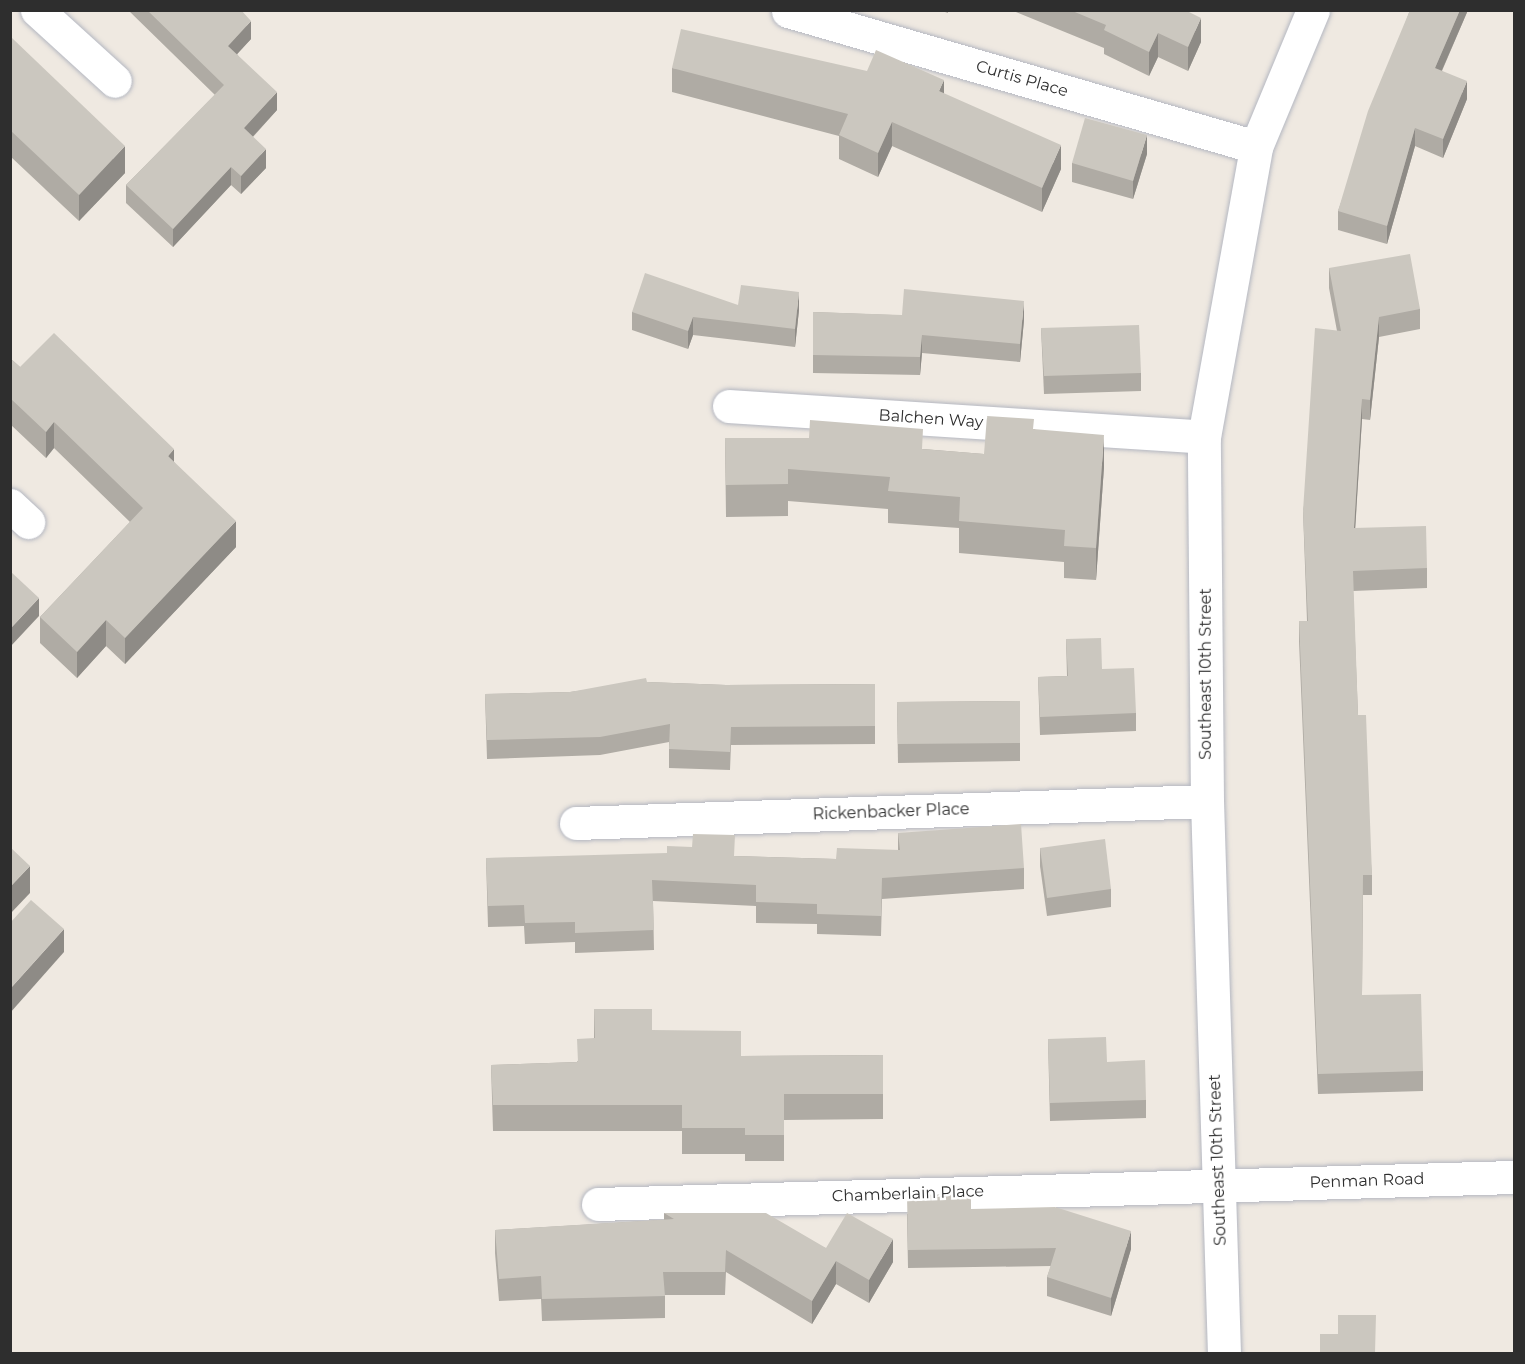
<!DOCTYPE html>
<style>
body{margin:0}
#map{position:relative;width:1525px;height:1364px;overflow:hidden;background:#efe9e1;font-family:Montserrat,sans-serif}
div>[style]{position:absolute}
.roads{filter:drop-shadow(0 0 2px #b4b7c1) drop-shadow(0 0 2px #b4b7c1)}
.minor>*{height:33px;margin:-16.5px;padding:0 16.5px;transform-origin:16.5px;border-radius:16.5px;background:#fff}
.wall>*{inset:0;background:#afaba4}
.shaded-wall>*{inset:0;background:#8e8b86}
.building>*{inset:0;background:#cbc7bf}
span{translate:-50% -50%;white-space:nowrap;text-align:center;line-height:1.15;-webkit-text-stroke:5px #fff;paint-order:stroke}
.street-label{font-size:16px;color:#2e2e2e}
.frame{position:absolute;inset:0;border:12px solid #2e2e2e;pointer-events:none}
</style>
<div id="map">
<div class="roads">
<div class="minor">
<div style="left:37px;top:10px;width:105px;rotate:42.3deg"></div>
<div style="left:788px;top:11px;width:487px;rotate:16.2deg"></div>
<div style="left:729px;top:406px;width:476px;rotate:3.7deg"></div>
<div style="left:10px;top:505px;width:25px;rotate:43deg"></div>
<div style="left:576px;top:823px;width:631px;rotate:-2deg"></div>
<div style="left:598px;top:1204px;width:916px;rotate:-1.69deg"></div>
<div style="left:1224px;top:1354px;width:553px;rotate:-91.76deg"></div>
<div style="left:1207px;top:801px;width:364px;rotate:-90.5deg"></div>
<div style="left:1204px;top:437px;width:295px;rotate:-79.8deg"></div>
<div style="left:1256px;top:147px;width:148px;rotate:-67.4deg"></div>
</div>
</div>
<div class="wall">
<div style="clip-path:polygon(128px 10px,241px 10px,251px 39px,237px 54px,277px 110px,253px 137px,266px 168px,241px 194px,231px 185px,173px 247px,126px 203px,126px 185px,215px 95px)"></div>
<div style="clip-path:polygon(939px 10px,948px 10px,948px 13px)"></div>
<div style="clip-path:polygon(1011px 10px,1185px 10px,1201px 42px,1188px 71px,1158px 57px,1149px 76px,1104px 54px,1104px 48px)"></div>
<div style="clip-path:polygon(1410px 10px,1468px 10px,1442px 71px,1467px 99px,1443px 158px,1415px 146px,1387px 244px,1338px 230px,1338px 211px)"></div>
<div style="clip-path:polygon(10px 39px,125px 173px,79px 221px,10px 156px)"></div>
<div style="clip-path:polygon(672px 68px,944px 94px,1061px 169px,1042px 212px,892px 146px,878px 177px,839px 159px,839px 136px,672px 92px)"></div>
<div style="clip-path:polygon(1147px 154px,1133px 199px,1072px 182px,1072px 163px)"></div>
<div style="clip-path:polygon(1329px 268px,1420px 309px,1420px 329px,1379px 337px,1370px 420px,1362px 419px,1355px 528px,1427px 568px,1427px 588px,1353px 591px,1358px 715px,1372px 875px,1372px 895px,1363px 895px,1362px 995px,1423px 1071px,1423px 1091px,1318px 1094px,1299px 641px,1299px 621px,1307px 621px,1303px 511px,1337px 331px,1329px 288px)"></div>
<div style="clip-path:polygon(738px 305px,799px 310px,795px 347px,693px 335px,688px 349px,632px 330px,632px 312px)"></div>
<div style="clip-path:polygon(813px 312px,1024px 320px,1020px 362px,922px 353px,920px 375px,813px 373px)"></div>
<div style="clip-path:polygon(1041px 328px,1141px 373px,1141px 391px,1044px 394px)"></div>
<div style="clip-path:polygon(10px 358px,20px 367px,174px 462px,236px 547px,125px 664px,106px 646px,77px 678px,40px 643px,40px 617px,130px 522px,54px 448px,46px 458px,10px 424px)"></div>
<div style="clip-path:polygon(1034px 429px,1104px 467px,1096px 580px,1064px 578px,1064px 562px,959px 553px,959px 528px,888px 523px,888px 509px,788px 501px,788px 516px,726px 517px,725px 438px,923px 449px,984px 454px)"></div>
<div style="clip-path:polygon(1066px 639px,1102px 669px,1136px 713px,1136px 731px,1040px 735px,1038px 677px,1067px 676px)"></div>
<div style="clip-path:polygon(647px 682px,726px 685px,875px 684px,875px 744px,731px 745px,730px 770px,669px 768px,669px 742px,600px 755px,487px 759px,485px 694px,570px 692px)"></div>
<div style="clip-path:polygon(1020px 701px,1020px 761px,898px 763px,897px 702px)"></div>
<div style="clip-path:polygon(898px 833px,1024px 868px,1024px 889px,882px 899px,881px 936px,817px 934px,817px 924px,756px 923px,756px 906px,653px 901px,654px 950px,575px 953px,575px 942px,525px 944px,524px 926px,488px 927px,486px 858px,735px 856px,836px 859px,898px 850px)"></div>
<div style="clip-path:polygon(1040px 848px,1111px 889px,1111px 907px,1047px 916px,1040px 866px)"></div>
<div style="clip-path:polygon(594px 1009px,652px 1030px,741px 1056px,883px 1055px,883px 1119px,784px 1120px,784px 1161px,745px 1161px,745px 1154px,682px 1154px,682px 1131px,493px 1131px,491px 1065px,577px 1062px,594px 1038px)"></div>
<div style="clip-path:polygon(1048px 1039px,1107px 1062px,1146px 1100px,1146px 1118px,1050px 1121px)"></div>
<div style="clip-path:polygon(971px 1209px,1131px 1249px,1111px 1316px,1047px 1296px,1047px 1277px,1051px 1266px,908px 1268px,907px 1214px)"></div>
<div style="clip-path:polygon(664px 1213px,826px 1248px,893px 1262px,869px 1303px,836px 1284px,812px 1324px,726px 1272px,725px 1295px,665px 1295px,665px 1318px,542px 1321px,541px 1299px,499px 1301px,495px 1253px,495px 1230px,664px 1220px)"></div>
</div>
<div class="shaded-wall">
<div style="clip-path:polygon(1460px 10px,1468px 10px,1435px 86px,1435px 68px)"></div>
<div style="clip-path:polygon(1201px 18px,1201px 42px,1188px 71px,1188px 47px)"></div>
<div style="clip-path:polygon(251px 21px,251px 39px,228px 64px,228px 46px)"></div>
<div style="clip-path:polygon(1158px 33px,1158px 57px,1149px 76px,1149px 52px)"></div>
<div style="clip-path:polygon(944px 80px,944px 104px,939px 91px)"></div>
<div style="clip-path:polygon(1467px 81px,1467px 99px,1443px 158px,1443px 139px)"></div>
<div style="clip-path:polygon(277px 92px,277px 110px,244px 146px,244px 128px)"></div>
<div style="clip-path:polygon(892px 122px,892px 146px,878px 177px,878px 153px)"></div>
<div style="clip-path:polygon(1415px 128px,1415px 146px,1387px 244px,1387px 226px)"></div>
<div style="clip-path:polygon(1147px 135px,1147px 154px,1133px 199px,1133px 181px)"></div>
<div style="clip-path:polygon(1061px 145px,1061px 169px,1042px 212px,1042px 188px)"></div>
<div style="clip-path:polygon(125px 146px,125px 173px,79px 221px,79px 195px)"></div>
<div style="clip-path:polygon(266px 149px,266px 168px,241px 194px,241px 176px)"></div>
<div style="clip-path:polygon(231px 167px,231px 185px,173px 247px,173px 229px)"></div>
<div style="clip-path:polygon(799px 292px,799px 310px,795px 347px,795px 329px)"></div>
<div style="clip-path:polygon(1024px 301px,1024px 320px,1020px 362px,1020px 344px)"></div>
<div style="clip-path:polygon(693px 317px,693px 335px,688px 349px,688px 331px)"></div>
<div style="clip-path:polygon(1379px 317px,1379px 337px,1370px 420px,1370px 400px)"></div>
<div style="clip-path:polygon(922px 335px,922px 353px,920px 375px,920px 357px)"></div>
<div style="clip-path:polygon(1362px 399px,1362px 419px,1354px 548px,1354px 528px)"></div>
<div style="clip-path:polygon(54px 422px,54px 448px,46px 458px,46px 432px)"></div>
<div style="clip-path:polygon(1104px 435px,1104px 467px,1096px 580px,1096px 548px)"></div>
<div style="clip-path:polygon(174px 449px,174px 475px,168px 456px)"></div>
<div style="clip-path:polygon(236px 521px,236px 547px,125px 664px,125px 638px)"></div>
<div style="clip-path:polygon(39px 598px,39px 616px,10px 647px,10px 629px)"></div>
<div style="clip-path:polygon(106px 620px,106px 646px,77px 678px,77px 652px)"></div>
<div style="clip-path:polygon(30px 866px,30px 893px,10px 914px,10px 887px)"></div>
<div style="clip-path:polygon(64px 929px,64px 952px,10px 1013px,10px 989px)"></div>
<div style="clip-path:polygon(1131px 1231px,1131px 1249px,1111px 1316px,1111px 1298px)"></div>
<div style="clip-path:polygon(893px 1239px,893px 1262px,869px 1303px,869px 1280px)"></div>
<div style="clip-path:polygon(836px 1261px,836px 1284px,812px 1324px,812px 1301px)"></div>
</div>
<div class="building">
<div style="clip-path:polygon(147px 10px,241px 10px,251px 21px,228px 46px,277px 92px,244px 128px,266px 149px,241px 176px,231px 167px,173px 229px,126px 185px,224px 85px)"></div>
<div style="clip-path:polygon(1070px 10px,1185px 10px,1201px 18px,1188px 47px,1158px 33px,1149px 52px,1104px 30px,1106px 25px)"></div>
<div style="clip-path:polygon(1410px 10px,1460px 10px,1435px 68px,1467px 81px,1443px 139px,1415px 128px,1387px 226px,1338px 211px,1368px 111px)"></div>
<div style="clip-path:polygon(681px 29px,867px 71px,876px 50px,944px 80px,939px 91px,1061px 145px,1042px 188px,892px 122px,878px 153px,839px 135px,848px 114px,672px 68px)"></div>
<div style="clip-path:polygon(12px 38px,125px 146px,79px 195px,10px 130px,10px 39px)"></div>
<div style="clip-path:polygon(1085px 118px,1147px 135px,1133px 181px,1072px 163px)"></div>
<div style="clip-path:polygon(1410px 254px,1420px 309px,1379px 317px,1370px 400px,1362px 399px,1354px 528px,1426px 526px,1427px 568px,1353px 571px,1358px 715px,1366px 715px,1372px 875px,1363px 875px,1362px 995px,1421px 994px,1423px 1071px,1318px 1074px,1299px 621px,1308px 621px,1303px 511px,1315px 328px,1341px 331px,1329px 268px)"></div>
<div style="clip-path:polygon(645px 273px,738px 305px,741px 285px,799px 292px,795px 329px,693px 317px,688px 331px,632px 312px)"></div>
<div style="clip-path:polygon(904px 289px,1024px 301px,1020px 344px,922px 335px,920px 357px,813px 355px,813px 312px,902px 315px)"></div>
<div style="clip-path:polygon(1139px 325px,1141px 373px,1044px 376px,1041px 328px)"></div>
<div style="clip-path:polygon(54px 333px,174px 449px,168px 456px,236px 521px,125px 638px,106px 620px,77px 652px,40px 617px,143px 508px,54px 422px,46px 432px,10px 398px,10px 358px,20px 367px)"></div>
<div style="clip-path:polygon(987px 416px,1034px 419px,1033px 429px,1104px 435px,1096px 548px,1064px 546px,1065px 530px,959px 521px,960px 497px,888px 491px,890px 477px,788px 469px,788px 484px,726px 485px,725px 438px,809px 438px,810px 420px,923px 429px,922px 449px,984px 454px)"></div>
<div style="clip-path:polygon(10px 571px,39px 598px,10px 629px)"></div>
<div style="clip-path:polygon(1101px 638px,1102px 669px,1134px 668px,1136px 713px,1040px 717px,1038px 677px,1068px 676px,1066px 639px)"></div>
<div style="clip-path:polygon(646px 678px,647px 682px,726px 685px,875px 684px,875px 726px,731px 727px,730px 752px,669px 749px,670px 724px,600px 737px,487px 740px,485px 694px,570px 692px)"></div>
<div style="clip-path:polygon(1020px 701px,1020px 743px,898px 744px,897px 702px)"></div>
<div style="clip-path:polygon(1021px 824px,1024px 868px,882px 878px,881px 916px,817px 914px,817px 904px,756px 902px,756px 885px,652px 880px,654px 930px,575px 933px,575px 922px,525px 923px,524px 905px,488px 906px,486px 858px,667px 853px,667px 846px,692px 847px,693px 834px,735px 835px,734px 856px,836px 859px,837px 848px,900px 850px,898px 833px)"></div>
<div style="clip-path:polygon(1105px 839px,1111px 889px,1047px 898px,1040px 848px)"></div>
<div style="clip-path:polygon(10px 847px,30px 866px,10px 887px)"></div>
<div style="clip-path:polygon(31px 900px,64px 929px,10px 989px,10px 923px)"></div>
<div style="clip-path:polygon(594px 1009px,652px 1009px,652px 1030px,741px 1031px,741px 1056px,883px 1055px,883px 1094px,784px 1094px,784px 1135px,745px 1135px,745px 1128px,682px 1128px,682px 1105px,493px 1105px,491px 1065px,578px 1062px,577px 1039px,595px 1038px)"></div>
<div style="clip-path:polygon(1106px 1037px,1107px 1062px,1145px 1060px,1146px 1100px,1050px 1103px,1048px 1039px)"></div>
<div style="clip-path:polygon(971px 1194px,971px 1209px,1055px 1207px,1131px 1231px,1111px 1298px,1047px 1277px,1056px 1248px,908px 1250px,907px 1195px)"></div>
<div style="clip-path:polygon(664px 1213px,766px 1213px,826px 1248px,847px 1213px,893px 1239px,869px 1280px,836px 1261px,812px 1301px,726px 1250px,725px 1272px,663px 1272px,665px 1296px,542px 1299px,541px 1276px,499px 1279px,495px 1230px,674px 1219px)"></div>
<div style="clip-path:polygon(1338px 1315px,1376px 1315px,1375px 1353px,1320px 1353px,1320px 1334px,1338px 1334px)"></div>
</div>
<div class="street-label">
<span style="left:1022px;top:79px;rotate:16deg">Curtis Place</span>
<span style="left:931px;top:419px;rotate:4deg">Balchen Way</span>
<span style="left:1206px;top:674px;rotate:-90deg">Southeast 10th Street</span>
<span style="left:891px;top:812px;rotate:-2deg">Rickenbacker Place</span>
<span style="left:1218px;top:1160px;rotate:-92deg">Southeast 10th Street</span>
<span style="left:1367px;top:1181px;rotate:-2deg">Penman Road</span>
<span style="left:908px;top:1194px;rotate:-2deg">Chamberlain Place</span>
</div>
<div class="frame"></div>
</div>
